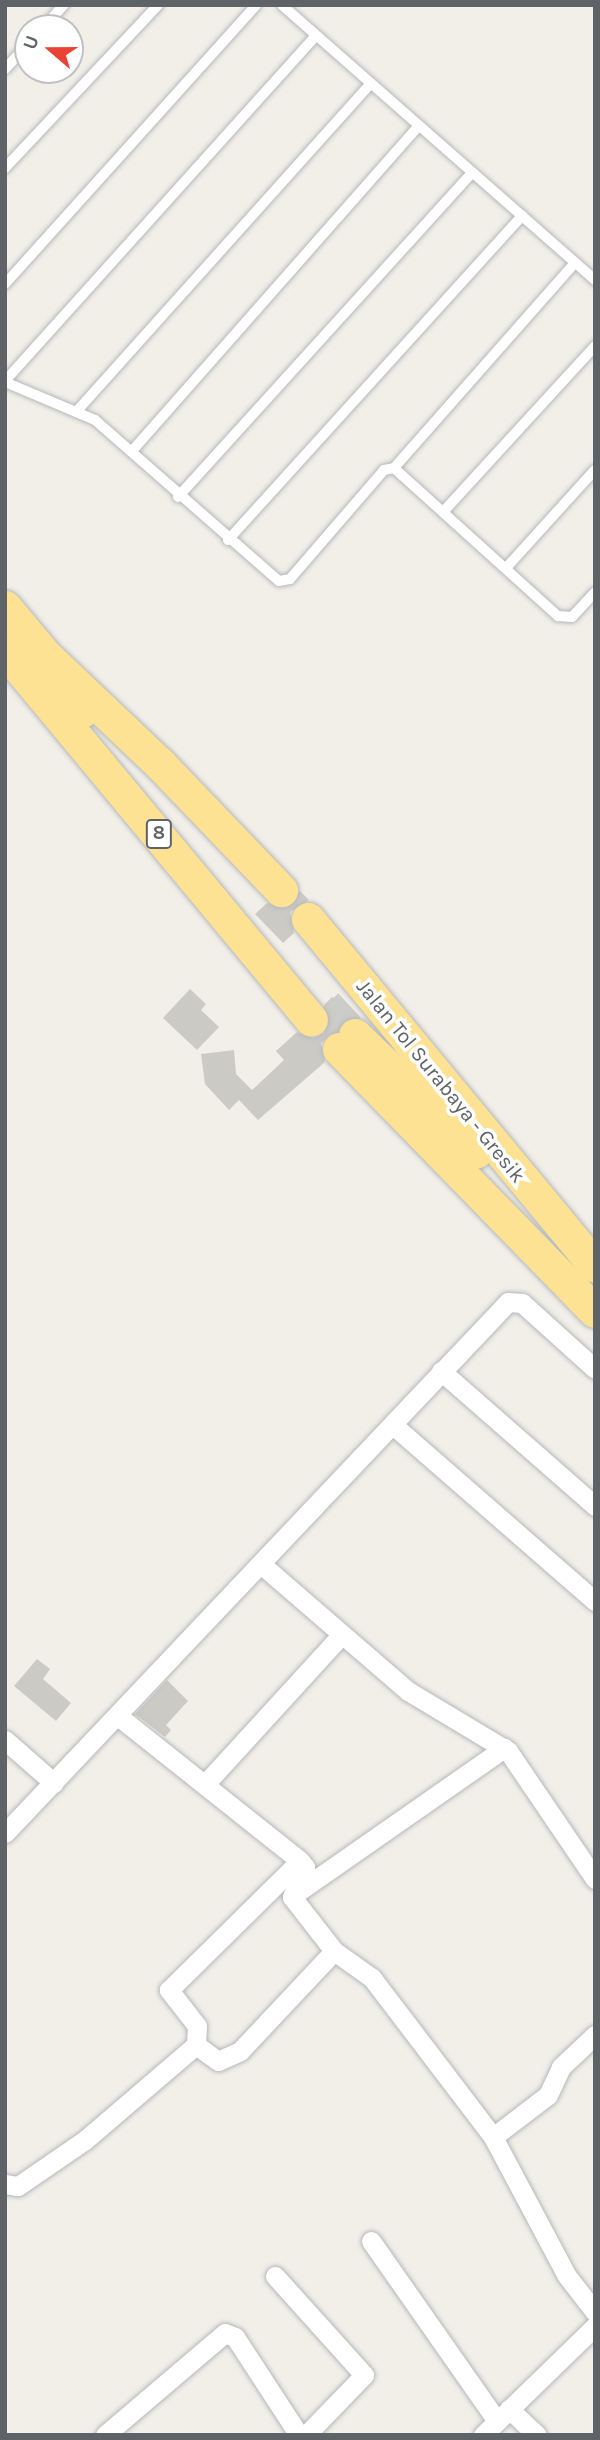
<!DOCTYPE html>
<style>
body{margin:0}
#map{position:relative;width:600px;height:2440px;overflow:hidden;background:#f1efe8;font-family:Karla,sans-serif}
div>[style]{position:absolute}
.building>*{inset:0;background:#cccac5}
.highway-tunnel>*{height:33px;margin-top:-16.5px;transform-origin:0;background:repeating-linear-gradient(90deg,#ccccc8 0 33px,transparent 0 50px)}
.roads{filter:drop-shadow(0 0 2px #b5b8bc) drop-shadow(0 0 2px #b5b8bc)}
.lane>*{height:10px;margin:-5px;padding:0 5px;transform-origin:5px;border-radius:5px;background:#fff}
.street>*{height:19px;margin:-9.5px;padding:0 9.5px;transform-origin:9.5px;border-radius:9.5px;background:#fff}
.highway>*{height:33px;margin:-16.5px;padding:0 16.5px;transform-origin:16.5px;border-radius:16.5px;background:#fde293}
span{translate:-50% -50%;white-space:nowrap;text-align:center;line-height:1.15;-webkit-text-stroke:7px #fff;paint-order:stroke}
.shield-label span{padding:2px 5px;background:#fff;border:2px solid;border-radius:5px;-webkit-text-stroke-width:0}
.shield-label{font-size:19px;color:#5f6368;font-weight:700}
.street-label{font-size:21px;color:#5f6368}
.frame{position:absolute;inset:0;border:7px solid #5f6368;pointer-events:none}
.north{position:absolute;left:14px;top:14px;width:70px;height:70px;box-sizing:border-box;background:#fff;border:2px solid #bfc1c3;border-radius:50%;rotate:290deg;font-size:19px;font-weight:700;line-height:28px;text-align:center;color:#5f6368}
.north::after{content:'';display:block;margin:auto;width:24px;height:32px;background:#ea4335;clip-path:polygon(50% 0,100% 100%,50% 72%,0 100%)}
</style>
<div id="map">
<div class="building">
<div style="clip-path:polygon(300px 891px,309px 900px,290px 912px,294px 933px,283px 943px,255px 914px,267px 903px,286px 908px)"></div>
<div style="clip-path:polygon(190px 989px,206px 1004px,201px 1010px,219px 1027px,197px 1050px,163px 1018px)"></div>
<div style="clip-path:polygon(332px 997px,351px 1016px,321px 1043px,325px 1062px,258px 1120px,239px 1100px,229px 1110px,205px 1084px,201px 1054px,234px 1050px,236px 1074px,252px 1090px,284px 1060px,276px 1051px,297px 1032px,314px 1038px,324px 1033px,330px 1016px,324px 1005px)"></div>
<div style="clip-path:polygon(37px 1659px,50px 1669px,43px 1679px,71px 1703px,56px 1721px,14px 1686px)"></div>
<div style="clip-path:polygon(167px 1680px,188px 1701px,166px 1725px,171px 1730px,165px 1737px,135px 1714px)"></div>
</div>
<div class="highway-tunnel">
<div style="left:326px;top:1004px;width:42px;rotate:46.9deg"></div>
</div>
<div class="roads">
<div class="lane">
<div style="left:282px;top:5px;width:417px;rotate:41.3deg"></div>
<div style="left:43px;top:28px;width:31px;rotate:-48deg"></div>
<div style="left:5px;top:69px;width:34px;rotate:-47deg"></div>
<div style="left:5px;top:168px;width:224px;rotate:-46.8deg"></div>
<div style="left:5px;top:284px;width:375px;rotate:-48deg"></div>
<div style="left:5px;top:381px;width:464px;rotate:-48deg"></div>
<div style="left:5px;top:382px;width:98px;rotate:22.9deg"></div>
<div style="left:95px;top:420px;width:244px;rotate:41.2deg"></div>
<div style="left:279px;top:581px;width:11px;rotate:-10deg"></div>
<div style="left:290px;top:579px;width:144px;rotate:-49.2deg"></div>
<div style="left:384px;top:470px;width:10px;rotate:-11deg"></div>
<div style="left:394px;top:468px;width:221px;rotate:42.1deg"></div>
<div style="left:558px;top:616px;width:14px;rotate:4deg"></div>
<div style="left:572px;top:617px;width:34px;rotate:-47deg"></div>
<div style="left:76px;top:412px;width:440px;rotate:-48.1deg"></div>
<div style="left:132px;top:451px;width:434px;rotate:-48.6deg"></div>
<div style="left:394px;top:468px;width:273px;rotate:-48.6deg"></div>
<div style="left:178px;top:497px;width:438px;rotate:-47.8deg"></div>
<div style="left:443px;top:512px;width:225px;rotate:-47.5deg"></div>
<div style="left:228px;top:540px;width:438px;rotate:-47.8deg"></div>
<div style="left:506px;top:568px;width:132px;rotate:-47.8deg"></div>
</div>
<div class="street">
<div style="left:441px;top:1371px;width:205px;rotate:41.2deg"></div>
<div style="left:393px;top:1425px;width:268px;rotate:41.1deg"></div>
<div style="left:262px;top:1565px;width:193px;rotate:40.8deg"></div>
<div style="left:408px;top:1691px;width:117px;rotate:31deg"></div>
<div style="left:508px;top:1751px;width:155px;rotate:55.8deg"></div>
<div style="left:118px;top:1716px;width:233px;rotate:38.5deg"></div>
<div style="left:5px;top:1740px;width:65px;rotate:41.3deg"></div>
<div style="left:206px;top:1783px;width:199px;rotate:-47.6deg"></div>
<div style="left:5px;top:1833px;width:731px;rotate:-46.55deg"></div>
<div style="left:508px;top:1302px;width:14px;rotate:4deg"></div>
<div style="left:522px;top:1303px;width:98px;rotate:42.1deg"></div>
<div style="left:292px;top:1896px;width:259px;rotate:-34.9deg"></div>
<div style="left:292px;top:1897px;width:68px;rotate:52.1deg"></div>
<div style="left:334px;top:1951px;width:47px;rotate:35.4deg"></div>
<div style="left:372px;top:1978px;width:200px;rotate:52.7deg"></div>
<div style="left:493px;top:2137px;width:157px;rotate:62deg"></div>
<div style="left:567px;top:2276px;width:46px;rotate:52.1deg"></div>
<div style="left:196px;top:2045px;width:27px;rotate:36deg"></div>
<div style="left:218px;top:2061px;width:24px;rotate:-24deg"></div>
<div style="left:240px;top:2051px;width:137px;rotate:-46.8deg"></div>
<div style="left:493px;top:2137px;width:69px;rotate:-37.4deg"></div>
<div style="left:548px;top:2095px;width:31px;rotate:-65deg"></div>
<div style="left:561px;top:2067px;width:47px;rotate:-43.3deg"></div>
<div style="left:5px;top:2184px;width:13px;rotate:9deg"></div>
<div style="left:18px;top:2186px;width:81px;rotate:-34.5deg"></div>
<div style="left:85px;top:2140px;width:146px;rotate:-40.6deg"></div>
<div style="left:196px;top:2045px;width:19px;rotate:-87deg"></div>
<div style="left:197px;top:2026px;width:46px;rotate:-127.9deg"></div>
<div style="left:169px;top:1990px;width:184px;rotate:-44.6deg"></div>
<div style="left:300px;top:1861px;width:8px;rotate:50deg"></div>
<div style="left:305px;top:1867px;width:33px;rotate:113deg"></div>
<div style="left:371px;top:2241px;width:220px;rotate:55deg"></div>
<div style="left:275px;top:2276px;width:133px;rotate:48deg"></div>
<div style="left:364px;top:2375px;width:83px;rotate:134deg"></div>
<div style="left:509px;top:2409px;width:38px;rotate:43deg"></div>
<div style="left:105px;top:2435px;width:157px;rotate:-40.4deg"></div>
<div style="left:225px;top:2333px;width:11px;rotate:22deg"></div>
<div style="left:235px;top:2337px;width:117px;rotate:56.9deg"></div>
<div style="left:483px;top:2435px;width:156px;rotate:-44.2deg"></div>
</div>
<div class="highway">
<div style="left:5px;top:607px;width:62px;rotate:50.2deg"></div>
<div style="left:45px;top:655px;width:158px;rotate:43.5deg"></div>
<div style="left:160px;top:764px;width:175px;rotate:46.2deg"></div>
<div style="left:5px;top:651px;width:479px;rotate:50.3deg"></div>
<div style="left:45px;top:655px;width:67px;rotate:56.5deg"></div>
<div style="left:308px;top:919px;width:450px;rotate:50.4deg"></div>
<div style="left:355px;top:1035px;width:168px;rotate:44deg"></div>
<div style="left:339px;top:1049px;width:366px;rotate:45.7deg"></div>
</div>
</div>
<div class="shield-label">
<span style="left:159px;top:834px">8</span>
</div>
<div class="street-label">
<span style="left:441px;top:1081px;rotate:51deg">Jalan Tol Surabaya - Gresik</span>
</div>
<div class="frame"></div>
<div class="north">U</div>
</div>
